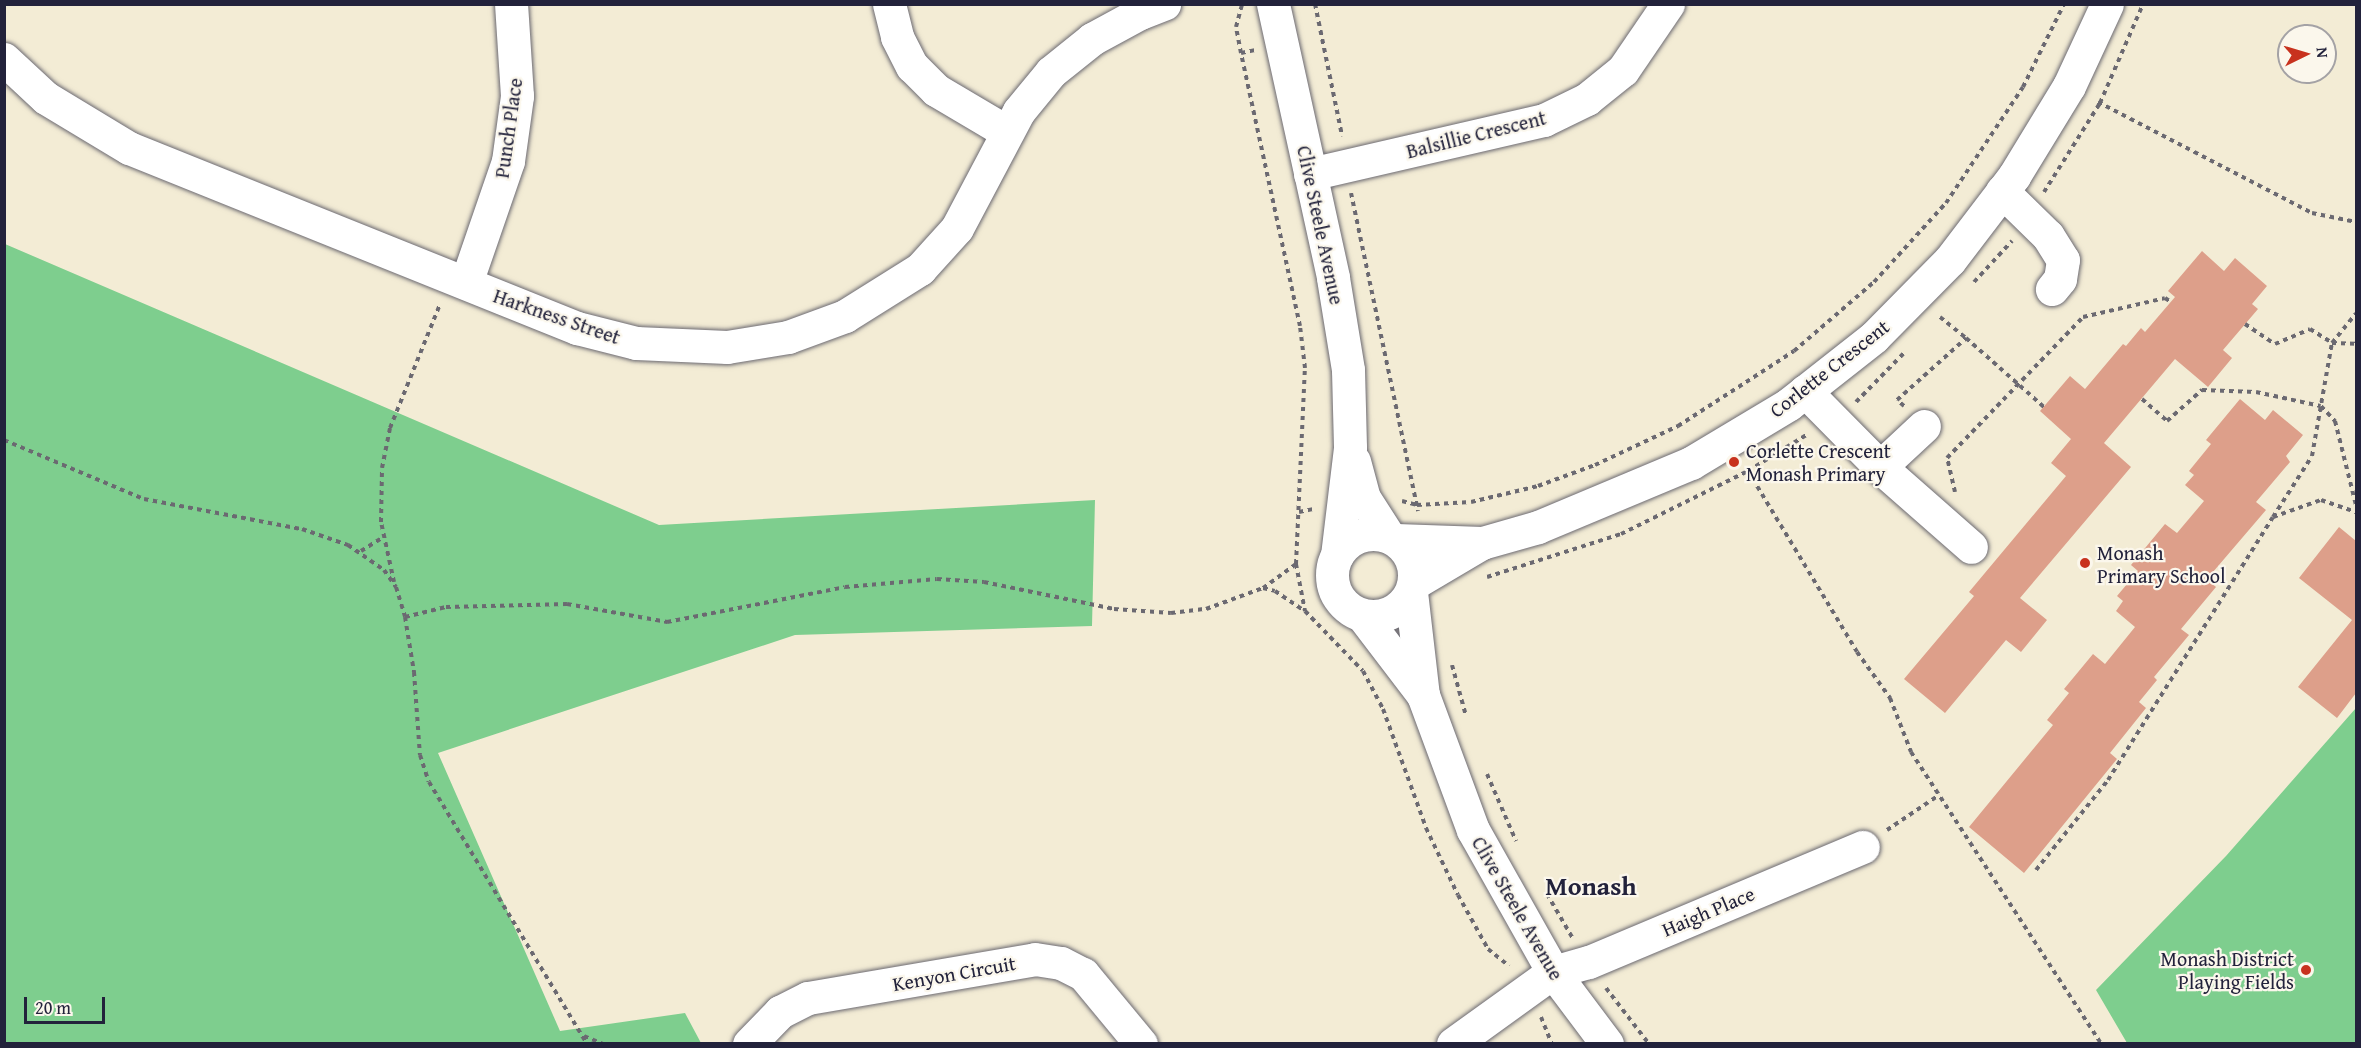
<!DOCTYPE html>
<style>
body{margin:0}
#map{position:relative;width:2361px;height:1048px;overflow:hidden;background:#f3ecd5;font-family:"Gentium Book Plus",serif}
div>[style]{position:absolute}
.green>*{inset:0;background:#7ece8e}
.building>*{inset:0;background:#dd9f8a}
.path>*{height:4px;margin-top:-2px;transform-origin:0;background:repeating-linear-gradient(90deg,#6b6971 0 4.5px,transparent 0 9px)}
.roads{filter:drop-shadow(0 0 2px #6b6971) drop-shadow(0 0 2px #6b6971)}
.minor>*{height:33px;margin:-16.5px;padding:0 16.5px;transform-origin:16.5px;border-radius:16.5px;background:#fff}
.minor>.ring{margin:-16.5px;padding:0;box-sizing:content-box;background:none;border:33px solid #fff;border-radius:50%}
.dots>*{width:16px;height:16px;translate:-50% -50%;box-sizing:border-box;border:3px solid #fbf7ec;border-radius:50%}
span{translate:-50% -50%;white-space:nowrap;text-align:center;line-height:1.15;-webkit-text-stroke:4.5px #fbf7ec;paint-order:stroke}
.street-label{font-size:20px;color:#22223b}
.poi-label{font-size:20px;color:#22223b}
.left{translate:0 -50%;text-align:left}
.right{translate:-100% -50%;text-align:right}
.district-label{font-size:26px;color:#22223b;font-weight:700}
.frame{position:absolute;inset:0;border:6px solid #22223b;pointer-events:none}
.north{position:absolute;left:2277px;top:24px;width:60px;height:60px;box-sizing:border-box;background:#fbf7ec;border:2px solid #a4a2a5;border-radius:50%;rotate:85deg;font-size:16px;font-weight:700;line-height:24px;text-align:center;color:#22223b}
.north::after{content:'';display:block;margin:auto;width:21px;height:27px;background:#c8321e;clip-path:polygon(50% 0,100% 100%,50% 72%,0 100%)}
.scale{position:absolute;left:24px;top:997px;width:81px;height:27px;box-sizing:border-box;border:3px solid #22223b;border-top:0;padding-left:8px;font-size:18px;line-height:21px;white-space:nowrap;color:#22223b;-webkit-text-stroke:4px #fbf7ec;paint-order:stroke}
</style>
<div id="map">
<div class="green">
<div style="clip-path:polygon(5px 244px,659px 525px,1095px 500px,1092px 626px,795px 635px,438px 753px,560px 1031px,685px 1013px,701px 1043px,5px 1043px)"></div>
<div style="clip-path:polygon(2356px 708px,2356px 1043px,2127px 1043px,2096px 990px,2226px 856px)"></div>
</div>
<div class="building">
<div style="clip-path:polygon(2202px 251px,2224px 271px,2235px 258px,2267px 286px,2252px 304px,2258px 309px,2223px 350px,2232px 358px,2208px 387px,2175px 359px,2104px 443px,2131px 467px,2020px 598px,2047px 620px,2021px 652px,2006px 640px,1945px 713px,1904px 679px,1974px 596px,1969px 592px,2066px 476px,2051px 463px,2071px 439px,2040px 411px,2070px 376px,2085px 389px,2123px 344px,2126px 346px,2141px 328px,2145px 332px,2175px 297px,2168px 291px)"></div>
<div style="clip-path:polygon(2240px 399px,2265px 420px,2273px 410px,2303px 435px,2286px 456px,2290px 462px,2256px 502px,2266px 510px,2207px 579px,2216px 587px,2181px 629px,2189px 635px,2154px 677px,2157px 680px,2139px 702px,2146px 708px,2110px 753px,2117px 759px,2024px 873px,1969px 827px,2053px 725px,2047px 720px,2069px 693px,2064px 689px,2093px 654px,2105px 664px,2135px 627px,2116px 611px,2123px 601px,2117px 596px,2138px 571px,2131px 565px,2165px 524px,2177px 533px,2204px 501px,2185px 485px,2194px 475px,2189px 471px,2211px 444px,2206px 440px)"></div>
<div style="clip-path:polygon(2339px 527px,2356px 541px,2356px 693px,2337px 718px,2298px 687px,2352px 620px,2299px 578px)"></div>
</div>
<div class="path">
<div style="left:1315px;top:4px;width:135px;rotate:78.4deg"></div>
<div style="left:1241px;top:53px;width:14px;rotate:-12deg"></div>
<div style="left:2098px;top:102px;width:241px;rotate:27.4deg"></div>
<div style="left:2312px;top:213px;width:45px;rotate:11.6deg"></div>
<div style="left:2044px;top:192px;width:105px;rotate:-57.8deg"></div>
<div style="left:2100px;top:103px;width:108px;rotate:-66.5deg"></div>
<div style="left:1351px;top:193px;width:325px;rotate:78.1deg"></div>
<div style="left:1974px;top:282px;width:56px;rotate:-47.2deg"></div>
<div style="left:1940px;top:317px;width:33px;rotate:39deg"></div>
<div style="left:2245px;top:324px;width:36px;rotate:34deg"></div>
<div style="left:2275px;top:344px;width:38px;rotate:-23deg"></div>
<div style="left:2310px;top:329px;width:26px;rotate:32deg"></div>
<div style="left:2332px;top:343px;width:24px;rotate:2deg"></div>
<div style="left:2142px;top:399px;width:33px;rotate:41deg"></div>
<div style="left:2167px;top:421px;width:47px;rotate:-41.5deg"></div>
<div style="left:2202px;top:390px;width:54px;rotate:2.1deg"></div>
<div style="left:2256px;top:392px;width:66px;rotate:12.2deg"></div>
<div style="left:2321px;top:406px;width:21px;rotate:47deg"></div>
<div style="left:2335px;top:421px;width:87px;rotate:76deg"></div>
<div style="left:1856px;top:402px;width:71px;rotate:-45.6deg"></div>
<div style="left:1904px;top:406px;width:9px;rotate:-139deg"></div>
<div style="left:1897px;top:400px;width:93px;rotate:-41.9deg"></div>
<div style="left:1966px;top:338px;width:104px;rotate:41.5deg"></div>
<div style="left:4px;top:440px;width:152px;rotate:22.9deg"></div>
<div style="left:144px;top:499px;width:161px;rotate:10.8deg"></div>
<div style="left:302px;top:529px;width:49px;rotate:19.2deg"></div>
<div style="left:348px;top:545px;width:44px;rotate:34.8deg"></div>
<div style="left:384px;top:570px;width:21px;rotate:55deg"></div>
<div style="left:396px;top:587px;width:31px;rotate:73deg"></div>
<div style="left:405px;top:617px;width:56px;rotate:80.7deg"></div>
<div style="left:414px;top:672px;width:83px;rotate:85.9deg"></div>
<div style="left:420px;top:755px;width:28px;rotate:72deg"></div>
<div style="left:429px;top:782px;width:306px;rotate:58.9deg"></div>
<div style="left:1748px;top:471px;width:211px;rotate:58.9deg"></div>
<div style="left:1857px;top:652px;width:57px;rotate:54.3deg"></div>
<div style="left:1890px;top:698px;width:58px;rotate:68.7deg"></div>
<div style="left:1911px;top:752px;width:348px;rotate:56.9deg"></div>
<div style="left:1955px;top:492px;width:35px;rotate:-103deg"></div>
<div style="left:1947px;top:458px;width:196px;rotate:-46deg"></div>
<div style="left:2083px;top:317px;width:84px;rotate:-13deg"></div>
<div style="left:2165px;top:298px;width:7px;rotate:34deg"></div>
<div style="left:1402px;top:501px;width:16px;rotate:15deg"></div>
<div style="left:1417px;top:505px;width:54px;rotate:-3.2deg"></div>
<div style="left:1471px;top:502px;width:69px;rotate:-13.4deg"></div>
<div style="left:1538px;top:486px;width:61px;rotate:-20.2deg"></div>
<div style="left:1595px;top:465px;width:92px;rotate:-25.2deg"></div>
<div style="left:1678px;top:426px;width:138px;rotate:-32.9deg"></div>
<div style="left:1794px;top:351px;width:106px;rotate:-40.8deg"></div>
<div style="left:1874px;top:282px;width:107px;rotate:-47.7deg"></div>
<div style="left:1946px;top:203px;width:139px;rotate:-56.4deg"></div>
<div style="left:2023px;top:87px;width:93px;rotate:-63.7deg"></div>
<div style="left:1299px;top:512px;width:14px;rotate:-12deg"></div>
<div style="left:2273px;top:517px;width:72px;rotate:-57.4deg"></div>
<div style="left:2312px;top:456px;width:115px;rotate:-80deg"></div>
<div style="left:2332px;top:343px;width:38px;rotate:-51deg"></div>
<div style="left:361px;top:551px;width:26px;rotate:-32deg"></div>
<div style="left:1296px;top:564px;width:48px;rotate:79.2deg"></div>
<div style="left:1487px;top:577px;width:141px;rotate:-17.8deg"></div>
<div style="left:1621px;top:534px;width:142px;rotate:-26.4deg"></div>
<div style="left:1748px;top:471px;width:70px;rotate:-31.7deg"></div>
<div style="left:394px;top:582px;width:61px;rotate:-102.2deg"></div>
<div style="left:381px;top:522px;width:54px;rotate:-88.9deg"></div>
<div style="left:382px;top:468px;width:41px;rotate:-78.7deg"></div>
<div style="left:390px;top:428px;width:134px;rotate:-68deg"></div>
<div style="left:1263px;top:588px;width:12px;rotate:14deg"></div>
<div style="left:1275px;top:591px;width:36px;rotate:34deg"></div>
<div style="left:1305px;top:611px;width:83px;rotate:46deg"></div>
<div style="left:1363px;top:671px;width:43px;rotate:62.2deg"></div>
<div style="left:1383px;top:709px;width:127px;rotate:70.1deg"></div>
<div style="left:1426px;top:828px;width:74px;rotate:64.5deg"></div>
<div style="left:1458px;top:895px;width:62px;rotate:60.9deg"></div>
<div style="left:1488px;top:949px;width:27px;rotate:39deg"></div>
<div style="left:405px;top:617px;width:42px;rotate:-13.7deg"></div>
<div style="left:446px;top:607px;width:121px;rotate:-1.4deg"></div>
<div style="left:567px;top:604px;width:102px;rotate:10.2deg"></div>
<div style="left:667px;top:622px;width:181px;rotate:-11.1deg"></div>
<div style="left:845px;top:587px;width:92px;rotate:-5deg"></div>
<div style="left:937px;top:579px;width:47px;rotate:3.7deg"></div>
<div style="left:984px;top:582px;width:133px;rotate:11.7deg"></div>
<div style="left:1114px;top:609px;width:57px;rotate:4deg"></div>
<div style="left:1171px;top:613px;width:35px;rotate:-7deg"></div>
<div style="left:1206px;top:609px;width:61px;rotate:-20.2deg"></div>
<div style="left:1263px;top:588px;width:41px;rotate:-36deg"></div>
<div style="left:1296px;top:564px;width:196px;rotate:-87.4deg"></div>
<div style="left:1305px;top:368px;width:42px;rotate:-96.8deg"></div>
<div style="left:1300px;top:326px;width:279px;rotate:-102.2deg"></div>
<div style="left:1241px;top:53px;width:26px;rotate:-101deg"></div>
<div style="left:1236px;top:27px;width:23px;rotate:-75deg"></div>
<div style="left:1452px;top:665px;width:53px;rotate:74.6deg"></div>
<div style="left:1487px;top:774px;width:73px;rotate:66.6deg"></div>
<div style="left:1887px;top:830px;width:63px;rotate:-33.9deg"></div>
<div style="left:2036px;top:870px;width:115px;rotate:-51.3deg"></div>
<div style="left:2108px;top:780px;width:310px;rotate:-57.9deg"></div>
<div style="left:2273px;top:517px;width:51px;rotate:-19.5deg"></div>
<div style="left:2321px;top:500px;width:37px;rotate:19deg"></div>
<div style="left:1547px;top:894px;width:50px;rotate:59.8deg"></div>
<div style="left:1606px;top:988px;width:71px;rotate:52.5deg"></div>
<div style="left:1541px;top:1017px;width:29px;rotate:68deg"></div>
<div style="left:584px;top:1036px;width:21px;rotate:23deg"></div>
</div>
<div class="roads">
<div class="minor">
<div style="left:889px;top:4px;width:34px;rotate:76deg"></div>
<div style="left:897px;top:37px;width:33px;rotate:63deg"></div>
<div style="left:912px;top:66px;width:34px;rotate:45deg"></div>
<div style="left:936px;top:90px;width:82px;rotate:30.6deg"></div>
<div style="left:1273px;top:4px;width:280px;rotate:77.6deg"></div>
<div style="left:1333px;top:278px;width:93px;rotate:80.7deg"></div>
<div style="left:1348px;top:370px;width:78px;rotate:88.5deg"></div>
<div style="left:1350px;top:448px;width:108px;rotate:96.9deg"></div>
<div style="left:4px;top:59px;width:57px;rotate:42.9deg"></div>
<div style="left:46px;top:98px;width:97px;rotate:31.1deg"></div>
<div style="left:129px;top:148px;width:483px;rotate:21.9deg"></div>
<div style="left:577px;top:328px;width:61px;rotate:14.3deg"></div>
<div style="left:636px;top:343px;width:91px;rotate:2.5deg"></div>
<div style="left:727px;top:347px;width:62px;rotate:-9.3deg"></div>
<div style="left:788px;top:337px;width:61px;rotate:-20.2deg"></div>
<div style="left:845px;top:316px;width:89px;rotate:-32.1deg"></div>
<div style="left:920px;top:269px;width:55px;rotate:-47.9deg"></div>
<div style="left:957px;top:228px;width:132px;rotate:-62.1deg"></div>
<div style="left:1019px;top:111px;width:50px;rotate:-50.6deg"></div>
<div style="left:1051px;top:72px;width:53px;rotate:-38.8deg"></div>
<div style="left:1092px;top:39px;width:55px;rotate:-28.4deg"></div>
<div style="left:1140px;top:13px;width:26px;rotate:-21deg"></div>
<div style="left:1310px;top:174px;width:240px;rotate:-13deg"></div>
<div style="left:1544px;top:120px;width:48px;rotate:-26deg"></div>
<div style="left:1587px;top:99px;width:46px;rotate:-38.9deg"></div>
<div style="left:1623px;top:70px;width:80px;rotate:-55.7deg"></div>
<div style="left:2002px;top:191px;width:64px;rotate:44.4deg"></div>
<div style="left:2048px;top:236px;width:28px;rotate:58deg"></div>
<div style="left:2063px;top:260px;width:19px;rotate:99deg"></div>
<div style="left:2060px;top:279px;width:13px;rotate:129deg"></div>
<div style="left:466px;top:283px;width:129px;rotate:-71deg"></div>
<div style="left:508px;top:161px;width:66px;rotate:-82.1deg"></div>
<div style="left:517px;top:96px;width:92px;rotate:-93.7deg"></div>
<div style="left:1805px;top:391px;width:107px;rotate:45.4deg"></div>
<div style="left:1880px;top:467px;width:60px;rotate:-43deg"></div>
<div style="left:1354px;top:461px;width:38px;rotate:75deg"></div>
<div style="left:1364px;top:498px;width:46px;rotate:57.3deg"></div>
<div style="left:1880px;top:467px;width:121px;rotate:41.3deg"></div>
<div class="ring" style="left:1332px;top:534px;width:49px;height:49px"></div>
<div style="left:1396px;top:540px;width:86px;rotate:2deg"></div>
<div style="left:1414px;top:583px;width:79px;rotate:-30.5deg"></div>
<div style="left:1482px;top:543px;width:58px;rotate:-15.9deg"></div>
<div style="left:1538px;top:527px;width:166px;rotate:-22.7deg"></div>
<div style="left:1691px;top:463px;width:114px;rotate:-31deg"></div>
<div style="left:1789px;top:404px;width:108px;rotate:-38.2deg"></div>
<div style="left:1874px;top:337px;width:108px;rotate:-45.4deg"></div>
<div style="left:1950px;top:260px;width:106px;rotate:-52.7deg"></div>
<div style="left:2014px;top:176px;width:105px;rotate:-58.6deg"></div>
<div style="left:2069px;top:86px;width:90px;rotate:-65.1deg"></div>
<div style="left:1411px;top:592px;width:104px;rotate:83.4deg"></div>
<div style="left:1423px;top:695px;width:144px;rotate:69.7deg"></div>
<div style="left:1473px;top:830px;width:163px;rotate:60.6deg"></div>
<div style="left:1553px;top:972px;width:90px;rotate:53.1deg"></div>
<div style="left:1362px;top:615px;width:101px;rotate:52.7deg"></div>
<div style="left:749px;top:1044px;width:45px;rotate:-45.9deg"></div>
<div style="left:780px;top:1012px;width:31px;rotate:-27deg"></div>
<div style="left:808px;top:998px;width:230px;rotate:-9.7deg"></div>
<div style="left:1035px;top:959px;width:26px;rotate:9deg"></div>
<div style="left:1061px;top:963px;width:25px;rotate:27deg"></div>
<div style="left:1083px;top:974px;width:91px;rotate:50.4deg"></div>
<div style="left:1453px;top:1044px;width:123px;rotate:-35.8deg"></div>
<div style="left:1553px;top:972px;width:37px;rotate:-16deg"></div>
<div style="left:1589px;top:962px;width:297px;rotate:-22.8deg"></div>
</div>
</div>
<div class="dots">
<div style="left:1734px;top:462px;background:#c8321e"></div>
<div style="left:2085px;top:563px;background:#c8321e"></div>
<div style="left:2306px;top:970px;background:#c8321e"></div>
</div>
<div class="street-label">
<span style="left:508px;top:128px;rotate:-82deg">Punch Place</span>
<span style="left:1476px;top:134px;rotate:-14deg">Balsillie Crescent</span>
<span style="left:1321px;top:225px;rotate:78deg">Clive Steele Avenue</span>
<span style="left:557px;top:316px;rotate:19deg">Harkness Street</span>
<span style="left:1829px;top:368px;rotate:-38deg">Corlette Crescent</span>
<span style="left:1518px;top:908px;rotate:60deg">Clive Steele Avenue</span>
<span style="left:1708px;top:911px;rotate:-23deg">Haigh Place</span>
<span style="left:954px;top:973px;rotate:-10deg">Kenyon Circuit</span>
</div>
<div class="poi-label">
<span class="left" style="left:1746px;top:462px">Corlette Crescent<br>Monash Primary</span>
<span class="left" style="left:2097px;top:564px">Monash<br>Primary School</span>
<span class="right" style="left:2294px;top:970px">Monash District<br>Playing Fields</span>
</div>
<div class="district-label">
<span style="left:1591px;top:886px">Monash</span>
</div>
<div class="frame"></div>
<div class="north">N</div>
<div class="scale">20 m</div>
</div>
